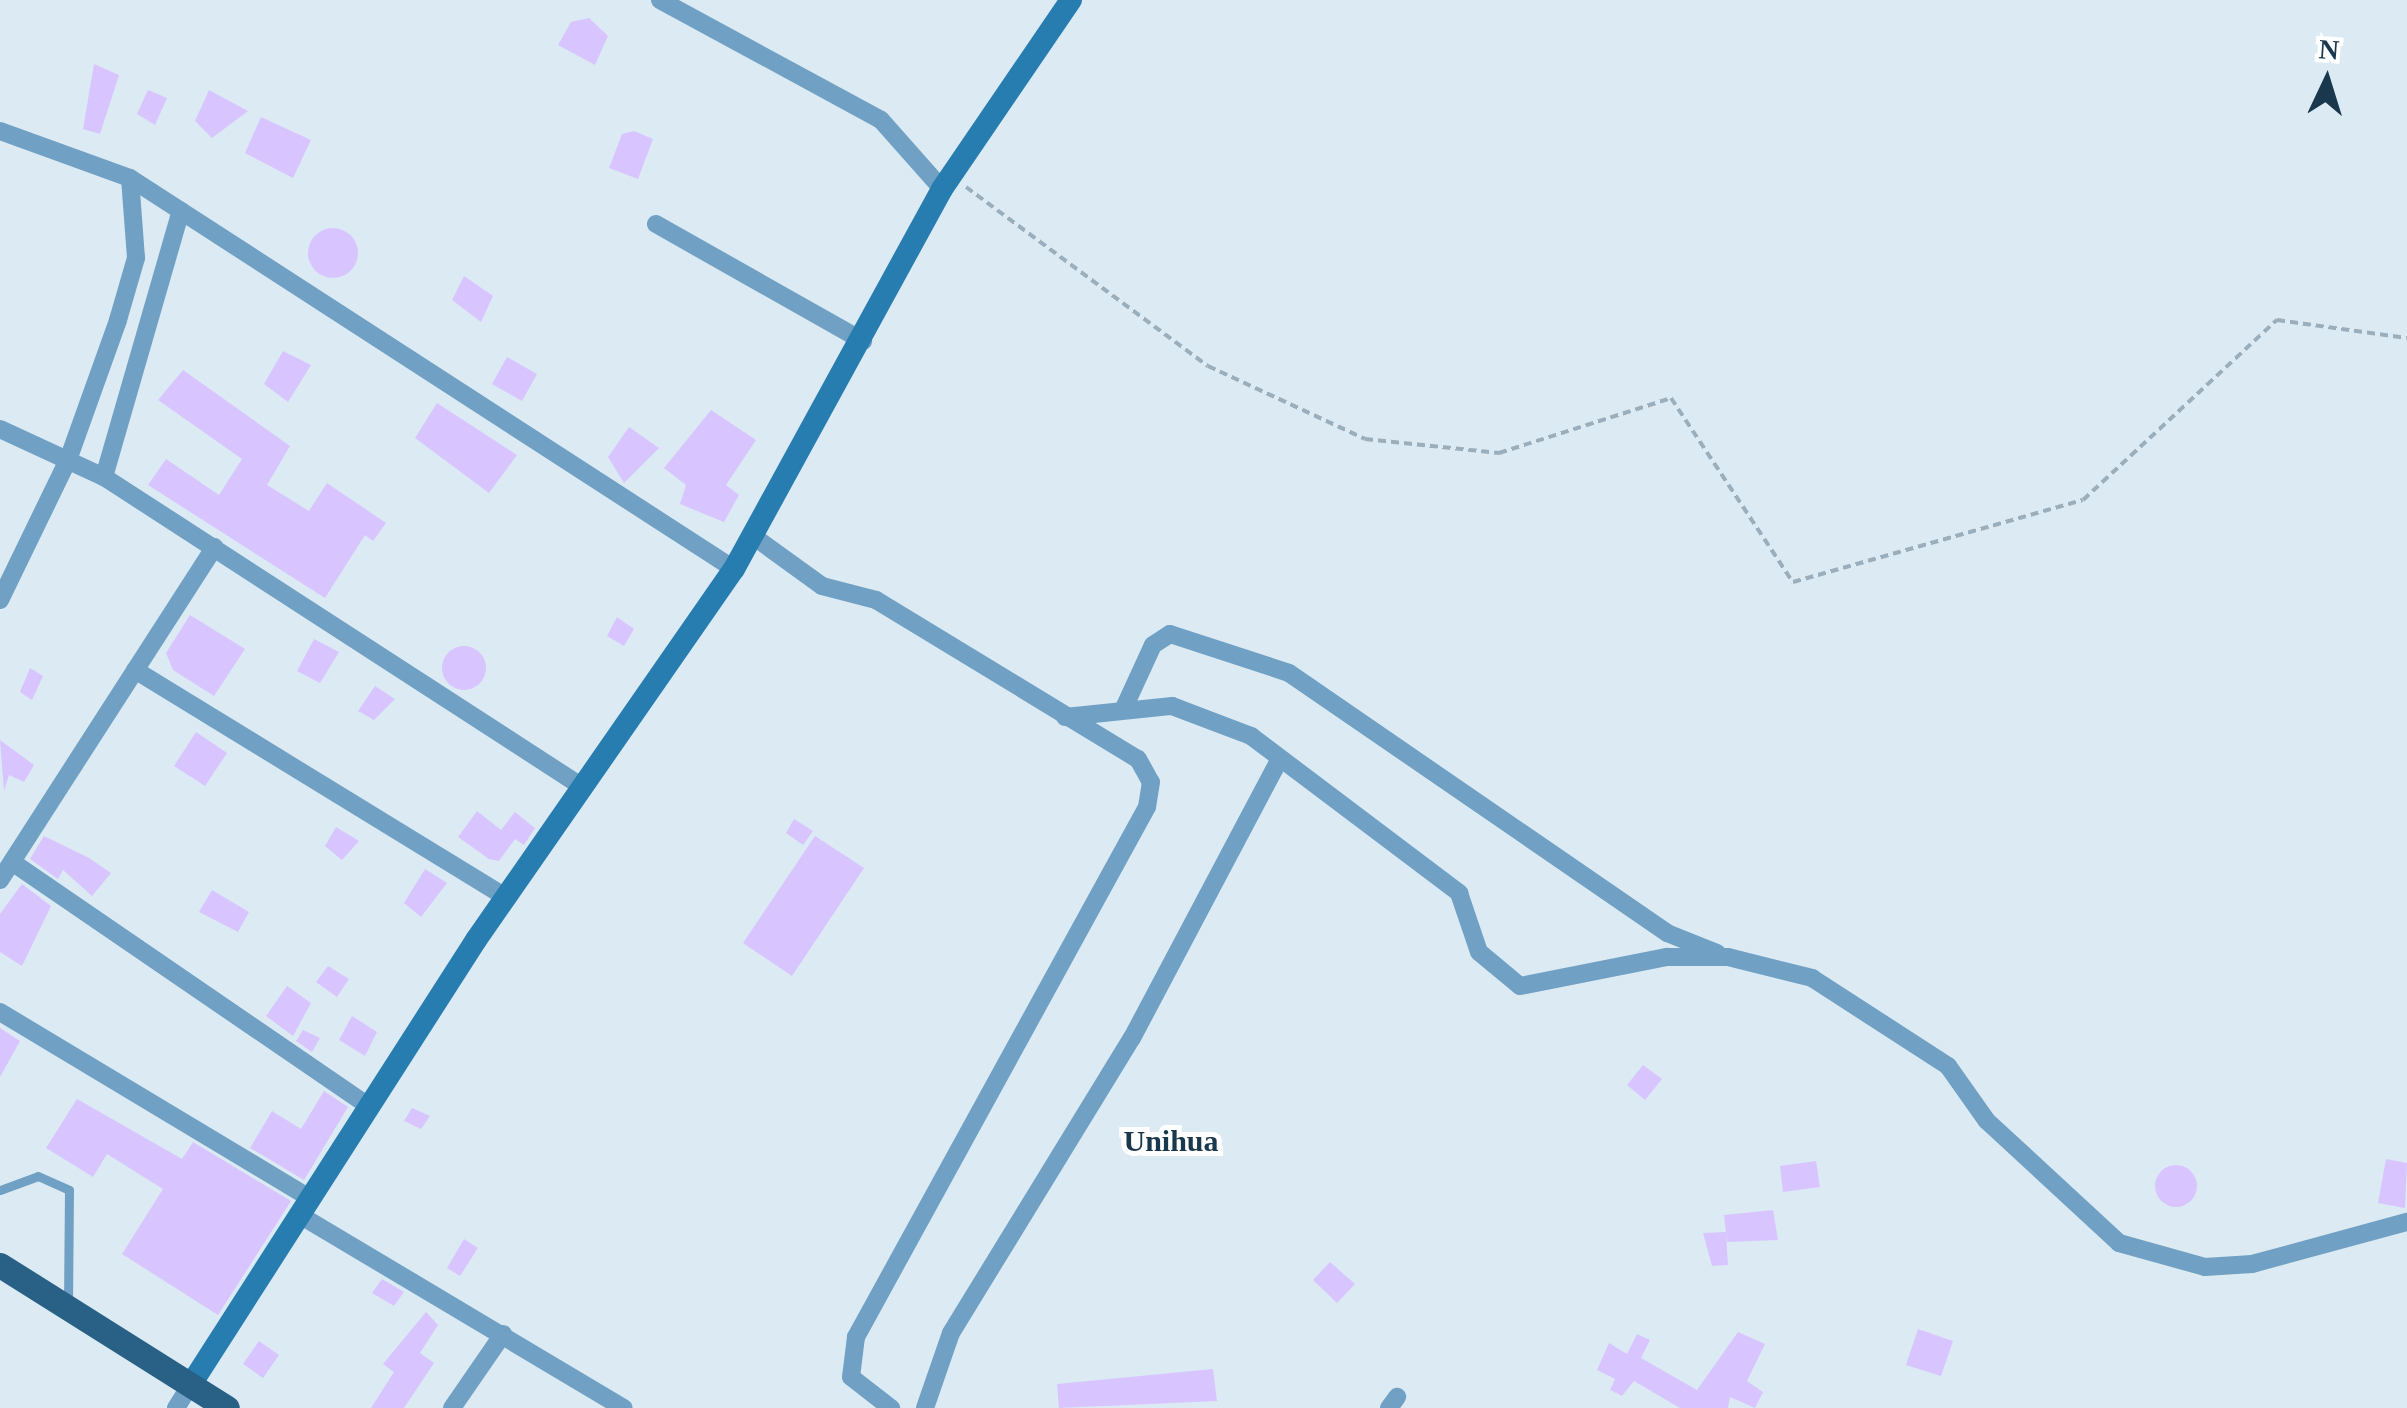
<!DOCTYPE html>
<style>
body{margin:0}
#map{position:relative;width:2407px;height:1408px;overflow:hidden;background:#dceaf4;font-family:"Times New Roman",serif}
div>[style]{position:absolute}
.building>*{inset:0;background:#d8c5ff}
.round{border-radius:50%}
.path>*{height:4px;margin-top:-2px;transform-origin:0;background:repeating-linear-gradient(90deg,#9aaebb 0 8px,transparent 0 13px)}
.lane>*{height:9px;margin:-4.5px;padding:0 4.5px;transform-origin:4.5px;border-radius:4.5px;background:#70a1c4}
.street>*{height:18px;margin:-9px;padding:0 9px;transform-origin:9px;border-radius:9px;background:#70a1c4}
.secondary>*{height:22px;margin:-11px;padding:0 11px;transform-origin:11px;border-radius:11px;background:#287db0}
.primary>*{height:25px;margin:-12.5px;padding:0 12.5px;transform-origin:12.5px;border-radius:12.5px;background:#286185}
span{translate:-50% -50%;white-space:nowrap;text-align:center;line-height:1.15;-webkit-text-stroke:10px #fff;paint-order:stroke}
.neighbourhood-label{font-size:30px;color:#1a384d;font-weight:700}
.north{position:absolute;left:2277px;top:30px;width:100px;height:100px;-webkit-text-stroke:8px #fff;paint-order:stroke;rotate:4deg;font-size:28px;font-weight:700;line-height:40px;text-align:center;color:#1a384d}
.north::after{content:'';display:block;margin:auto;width:35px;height:45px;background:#1a384d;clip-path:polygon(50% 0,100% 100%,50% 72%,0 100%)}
</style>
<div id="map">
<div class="building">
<div style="clip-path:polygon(589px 18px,608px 36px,595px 65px,558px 45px,571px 22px)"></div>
<div style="clip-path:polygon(94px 64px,119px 75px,100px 134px,83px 129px)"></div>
<div style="clip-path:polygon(148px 90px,167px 98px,155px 125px,137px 114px)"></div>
<div style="clip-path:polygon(209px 90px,248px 111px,212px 138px,195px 121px)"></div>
<div style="clip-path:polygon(261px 117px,311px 140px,293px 178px,245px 153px)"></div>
<div style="clip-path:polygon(634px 131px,653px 139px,638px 179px,609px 168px,622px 134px)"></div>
<div class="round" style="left:308px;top:228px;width:50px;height:50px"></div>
<div style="clip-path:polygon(464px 276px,493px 296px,481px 322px,452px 300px)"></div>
<div style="clip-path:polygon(283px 351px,311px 365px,288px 402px,264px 384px)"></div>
<div style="clip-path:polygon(507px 357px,537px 374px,522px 401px,492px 384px)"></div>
<div style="clip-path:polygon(183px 370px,290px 446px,267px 485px,309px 511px,327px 483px,386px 523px,373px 541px,365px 535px,325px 598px,148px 485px,166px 459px,219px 495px,242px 459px,158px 400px)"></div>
<div style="clip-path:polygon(437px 403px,517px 455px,489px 493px,415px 438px)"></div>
<div style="clip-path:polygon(711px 410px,756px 440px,726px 485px,739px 495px,724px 522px,680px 504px,686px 485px,664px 468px)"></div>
<div style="clip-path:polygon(629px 427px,659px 448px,624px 483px,608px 457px)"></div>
<div style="clip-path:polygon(190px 615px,245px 649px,214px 696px,173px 670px,166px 653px)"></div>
<div style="clip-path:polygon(617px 617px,634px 629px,624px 646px,607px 636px)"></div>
<div style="clip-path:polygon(314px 639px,339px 652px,320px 683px,297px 671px)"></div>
<div class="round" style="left:442px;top:646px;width:44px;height:44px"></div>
<div style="clip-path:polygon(30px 668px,43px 676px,32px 700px,20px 692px)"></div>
<div style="clip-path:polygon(375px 686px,395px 699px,374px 720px,358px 711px)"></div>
<div style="clip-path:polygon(196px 732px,227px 753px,205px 786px,174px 766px)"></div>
<div style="clip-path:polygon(0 740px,34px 765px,24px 782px,9px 775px,4px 791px)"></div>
<div style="clip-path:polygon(477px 811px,501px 830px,515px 812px,535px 828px,524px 845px,515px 839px,499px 861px,489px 859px,458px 837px)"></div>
<div style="clip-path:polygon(794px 819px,813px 831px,803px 845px,786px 833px)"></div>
<div style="clip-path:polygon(336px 827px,359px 841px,342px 860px,325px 846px)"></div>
<div style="clip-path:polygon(44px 836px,89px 858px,111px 873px,92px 896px,63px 870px,58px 879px,30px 859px)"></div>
<div style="clip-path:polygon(815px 836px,864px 868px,792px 976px,743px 943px)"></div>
<div style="clip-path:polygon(425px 869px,447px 883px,421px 917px,404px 903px)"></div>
<div style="clip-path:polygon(22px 884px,51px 906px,22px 966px,0 952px,0 914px)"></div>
<div style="clip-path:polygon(212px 890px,249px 912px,238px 932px,199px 912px)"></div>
<div style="clip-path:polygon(328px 966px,349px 979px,337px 997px,316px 982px)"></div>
<div style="clip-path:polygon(287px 986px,311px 1003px,293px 1036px,266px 1016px)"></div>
<div style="clip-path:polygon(352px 1016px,377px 1032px,365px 1056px,339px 1040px)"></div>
<div style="clip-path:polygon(0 1028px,20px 1041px,0 1077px)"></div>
<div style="clip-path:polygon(303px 1030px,320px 1038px,312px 1052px,296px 1041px)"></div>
<div style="clip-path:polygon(1643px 1065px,1662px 1079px,1645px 1100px,1627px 1085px)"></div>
<div style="clip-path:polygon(324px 1091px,348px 1107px,304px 1180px,250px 1148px,272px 1111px,301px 1129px)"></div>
<div style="clip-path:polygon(77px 1099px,182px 1159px,193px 1142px,291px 1201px,218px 1315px,122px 1254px,163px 1189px,107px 1154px,93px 1177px,46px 1148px)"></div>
<div style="clip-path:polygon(412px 1108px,430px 1116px,421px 1129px,404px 1121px)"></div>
<div style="clip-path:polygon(2386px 1159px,2407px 1163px,2405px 1208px,2378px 1203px)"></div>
<div style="clip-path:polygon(1816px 1161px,1820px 1187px,1783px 1192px,1780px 1166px)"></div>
<div class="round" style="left:2155px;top:1165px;width:42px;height:42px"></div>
<div style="clip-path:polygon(1773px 1210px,1778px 1240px,1727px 1242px,1724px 1215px)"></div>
<div style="clip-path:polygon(1726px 1232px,1728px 1265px,1712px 1266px,1703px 1233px)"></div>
<div style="clip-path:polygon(464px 1239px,478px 1248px,460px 1276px,447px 1268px)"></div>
<div style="clip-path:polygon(1330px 1262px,1355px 1284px,1337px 1303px,1313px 1280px)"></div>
<div style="clip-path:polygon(382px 1279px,404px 1292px,394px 1306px,372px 1293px)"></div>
<div style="clip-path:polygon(426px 1312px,438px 1325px,420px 1353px,434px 1363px,404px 1408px,371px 1408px,394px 1372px,383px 1364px)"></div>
<div style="clip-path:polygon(1918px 1329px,1953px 1341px,1941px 1376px,1906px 1365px)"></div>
<div style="clip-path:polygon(1738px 1332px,1765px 1344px,1747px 1381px,1763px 1392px,1755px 1408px,1730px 1397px,1728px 1408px,1680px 1408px,1634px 1381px,1622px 1396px,1610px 1390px,1615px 1379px,1597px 1370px,1609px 1343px,1627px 1354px,1637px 1334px,1650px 1340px,1641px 1358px,1697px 1390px)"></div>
<div style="clip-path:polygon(259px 1341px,279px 1355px,263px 1378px,243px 1364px)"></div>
<div style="clip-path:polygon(1213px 1369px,1217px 1401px,1059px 1408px,1057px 1384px)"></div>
</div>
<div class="path">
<div style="left:966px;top:187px;width:301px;rotate:36.5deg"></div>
<div style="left:1208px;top:366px;width:173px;rotate:24.9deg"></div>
<div style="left:1365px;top:439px;width:135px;rotate:6deg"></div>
<div style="left:1499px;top:453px;width:181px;rotate:-17.7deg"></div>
<div style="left:1671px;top:398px;width:221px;rotate:56.5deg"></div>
<div style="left:1793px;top:582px;width:301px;rotate:-15.8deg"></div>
<div style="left:2083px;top:500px;width:265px;rotate:-42.9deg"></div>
<div style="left:2277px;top:320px;width:131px;rotate:7.9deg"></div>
</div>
<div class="lane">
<div style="left:0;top:1190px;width:40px;rotate:-20.2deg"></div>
<div style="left:38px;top:1176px;width:34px;rotate:24deg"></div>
<div style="left:69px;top:1190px;width:115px;rotate:90.5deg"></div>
</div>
<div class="street">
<div style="left:660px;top:0;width:251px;rotate:28.5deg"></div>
<div style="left:881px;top:120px;width:92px;rotate:48.5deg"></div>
<div style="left:0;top:131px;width:138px;rotate:19.9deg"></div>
<div style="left:130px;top:178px;width:720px;rotate:32.92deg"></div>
<div style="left:656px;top:224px;width:238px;rotate:29.5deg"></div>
<div style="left:0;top:429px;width:115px;rotate:24.8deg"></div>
<div style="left:104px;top:477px;width:568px;rotate:32.94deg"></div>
<div style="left:104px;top:477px;width:277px;rotate:-73.9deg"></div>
<div style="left:753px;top:536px;width:85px;rotate:35.9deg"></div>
<div style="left:822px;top:586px;width:56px;rotate:14.5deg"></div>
<div style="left:876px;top:600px;width:306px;rotate:31.3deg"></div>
<div style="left:1138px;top:759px;width:26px;rotate:61deg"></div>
<div style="left:1151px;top:782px;width:25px;rotate:99deg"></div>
<div style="left:1147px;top:807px;width:605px;rotate:118.77deg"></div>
<div style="left:856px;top:1337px;width:40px;rotate:97.1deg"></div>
<div style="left:851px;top:1377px;width:51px;rotate:37.8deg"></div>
<div style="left:0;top:600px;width:156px;rotate:-64.1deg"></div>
<div style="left:68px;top:460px;width:149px;rotate:-70.3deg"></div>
<div style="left:118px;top:320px;width:65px;rotate:-73.8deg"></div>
<div style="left:136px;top:258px;width:80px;rotate:-94.3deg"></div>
<div style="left:135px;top:670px;width:434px;rotate:31.5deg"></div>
<div style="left:1124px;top:708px;width:69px;rotate:-65.3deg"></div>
<div style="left:1153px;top:645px;width:20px;rotate:-33deg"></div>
<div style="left:1170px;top:634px;width:125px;rotate:18.1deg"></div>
<div style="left:1289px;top:673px;width:459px;rotate:34.5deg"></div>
<div style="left:1667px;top:933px;width:54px;rotate:21.8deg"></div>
<div style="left:1065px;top:717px;width:108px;rotate:-5.9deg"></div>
<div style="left:1172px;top:706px;width:85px;rotate:20.8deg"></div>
<div style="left:1251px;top:736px;width:261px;rotate:37deg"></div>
<div style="left:1459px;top:893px;width:62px;rotate:71.3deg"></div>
<div style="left:1479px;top:952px;width:53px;rotate:39.7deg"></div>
<div style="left:1520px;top:986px;width:150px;rotate:-11.2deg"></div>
<div style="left:1667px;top:957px;width:61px"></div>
<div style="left:1728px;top:957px;width:87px;rotate:14deg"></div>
<div style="left:1812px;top:978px;width:162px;rotate:32.9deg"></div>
<div style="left:1948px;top:1066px;width:67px;rotate:54.7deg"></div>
<div style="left:1987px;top:1121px;width:180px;rotate:42.7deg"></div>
<div style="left:2119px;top:1243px;width:89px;rotate:15.6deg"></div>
<div style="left:2205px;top:1267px;width:47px;rotate:-3.7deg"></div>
<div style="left:2252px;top:1264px;width:161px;rotate:-15.2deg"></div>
<div style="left:12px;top:862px;width:430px;rotate:34.4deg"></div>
<div style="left:0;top:880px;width:396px;rotate:-57.2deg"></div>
<div style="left:0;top:1012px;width:359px;rotate:31deg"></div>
<div style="left:298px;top:1214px;width:379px;rotate:30.8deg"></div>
<div style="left:176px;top:1408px;width:26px;rotate:-58deg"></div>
<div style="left:452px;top:1408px;width:90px;rotate:-55.4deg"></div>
<div style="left:925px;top:1408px;width:79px;rotate:-70.9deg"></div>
<div style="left:951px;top:1333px;width:346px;rotate:-58.5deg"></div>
<div style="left:1132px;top:1038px;width:312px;rotate:-62.1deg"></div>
<div style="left:1389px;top:1408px;width:14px;rotate:-54deg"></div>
</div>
<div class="secondary">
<div style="left:190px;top:1386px;width:530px;rotate:-57.33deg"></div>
<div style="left:476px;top:940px;width:452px;rotate:-55.2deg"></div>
<div style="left:734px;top:569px;width:433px;rotate:-61.3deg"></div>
<div style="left:942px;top:189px;width:229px;rotate:-55.7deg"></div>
</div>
<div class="primary">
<div style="left:0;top:1265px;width:268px;rotate:32.2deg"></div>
</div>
<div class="neighbourhood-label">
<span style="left:1171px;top:1141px">Unihua</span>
</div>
<div class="north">N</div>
</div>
